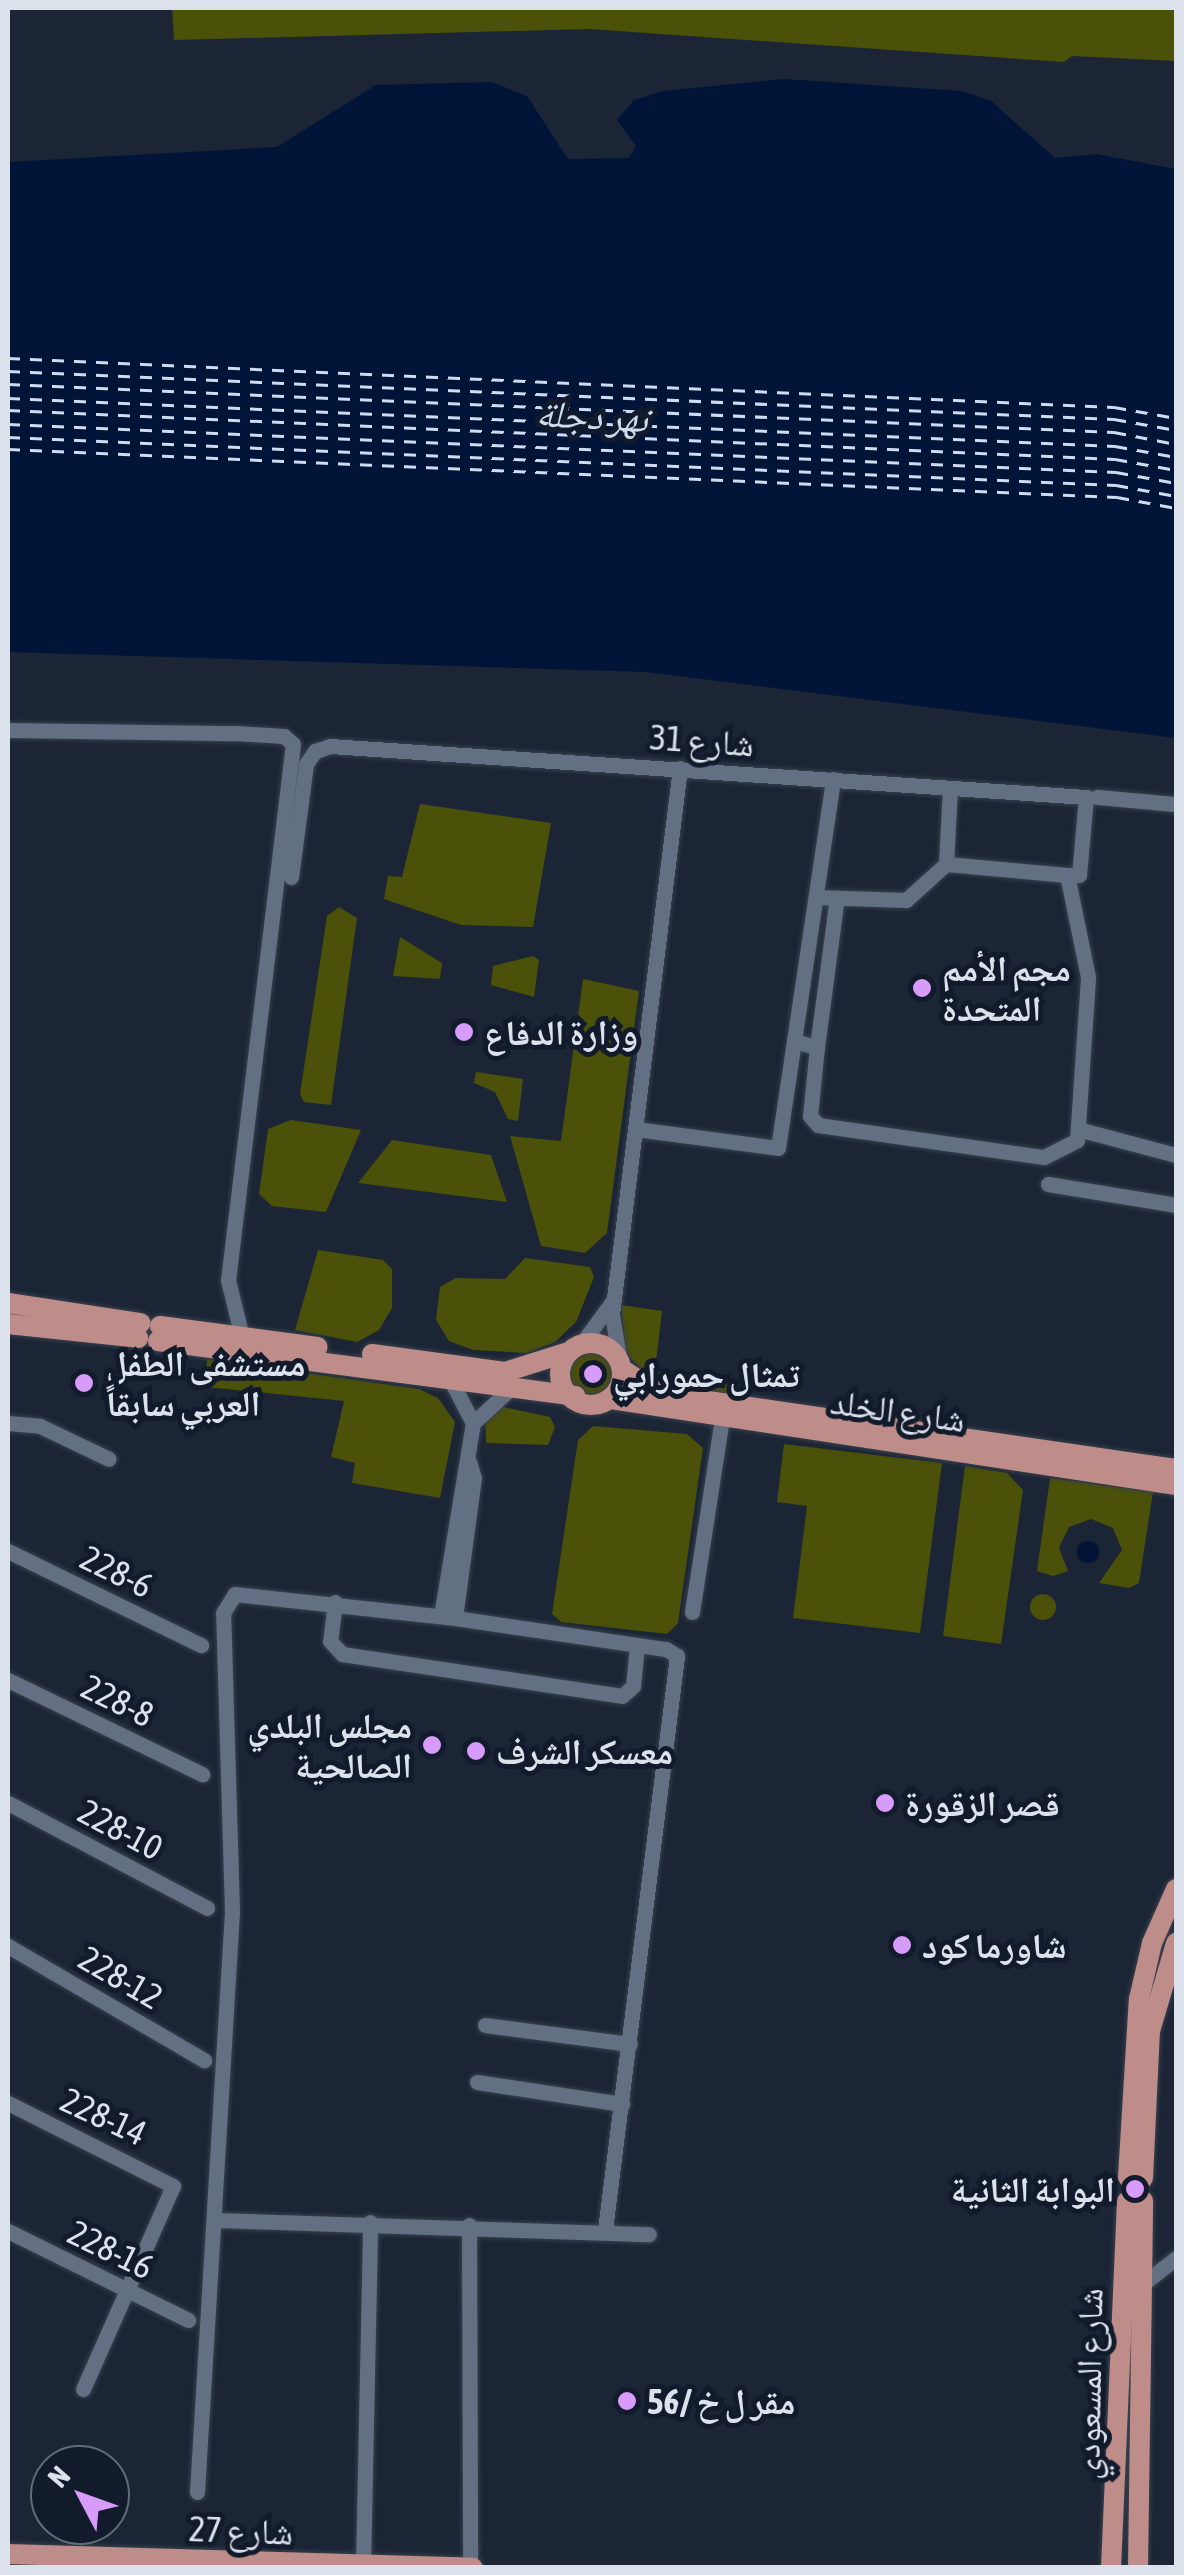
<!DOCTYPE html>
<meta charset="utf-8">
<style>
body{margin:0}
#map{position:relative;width:1184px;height:2575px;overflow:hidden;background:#1b2535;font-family:"Asap Condensed","Noto Naskh Arabic",sans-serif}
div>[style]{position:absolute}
.green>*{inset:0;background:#4b5108}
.round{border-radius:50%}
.water>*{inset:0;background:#001438}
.ferry>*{height:2.5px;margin-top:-1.25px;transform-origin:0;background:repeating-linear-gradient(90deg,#cedcf1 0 12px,transparent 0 22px)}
.roads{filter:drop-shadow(0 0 2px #39414e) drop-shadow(0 0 2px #39414e)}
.minor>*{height:15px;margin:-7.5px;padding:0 7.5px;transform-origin:7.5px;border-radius:7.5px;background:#636f82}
.major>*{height:20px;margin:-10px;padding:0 10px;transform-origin:10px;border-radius:10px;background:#bf8d89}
.major>.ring{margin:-10px;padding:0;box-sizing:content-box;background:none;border:20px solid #bf8d89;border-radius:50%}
.dots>*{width:28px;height:28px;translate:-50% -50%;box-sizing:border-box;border:5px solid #121b2b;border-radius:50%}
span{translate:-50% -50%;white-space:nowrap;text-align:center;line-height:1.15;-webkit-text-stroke:10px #121b2b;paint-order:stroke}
.street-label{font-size:35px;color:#dbe2ec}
.poi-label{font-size:35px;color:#dbe2ec;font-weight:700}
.left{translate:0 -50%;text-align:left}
.right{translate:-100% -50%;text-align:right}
.water-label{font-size:38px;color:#cedcf1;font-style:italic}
.frame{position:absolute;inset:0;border:10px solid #dbe2ec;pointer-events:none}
.north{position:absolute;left:30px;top:2445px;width:100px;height:100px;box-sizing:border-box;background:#121b2b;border:2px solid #626b78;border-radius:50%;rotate:311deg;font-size:28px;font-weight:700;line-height:40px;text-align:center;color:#dbe2ec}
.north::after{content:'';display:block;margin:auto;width:35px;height:45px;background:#d79bf9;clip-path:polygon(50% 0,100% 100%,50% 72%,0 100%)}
</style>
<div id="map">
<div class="green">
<div style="clip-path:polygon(172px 8px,1176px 8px,1176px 61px,1072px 56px,1064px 62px,589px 29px,174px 40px)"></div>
<div style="clip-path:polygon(420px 804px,551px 823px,533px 927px,461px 925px,384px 899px,388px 876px,402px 877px)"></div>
<div style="clip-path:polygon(339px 907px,357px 918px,331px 1105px,304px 1102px,300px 1094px,327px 916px)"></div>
<div style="clip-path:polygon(400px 937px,442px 963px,440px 979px,393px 976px)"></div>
<div style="clip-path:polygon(533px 956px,539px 960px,534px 997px,491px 985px,493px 966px)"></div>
<div style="clip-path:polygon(583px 979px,639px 991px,607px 1233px,585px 1253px,541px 1246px,510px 1136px,561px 1141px)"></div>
<div style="clip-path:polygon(476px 1072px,523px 1079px,518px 1121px,508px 1119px,495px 1092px,474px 1083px)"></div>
<div style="clip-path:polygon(291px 1120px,361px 1130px,326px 1212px,272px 1206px,259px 1194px,268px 1129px)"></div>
<div style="clip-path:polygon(392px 1140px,491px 1155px,507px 1202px,358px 1183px)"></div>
<div style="clip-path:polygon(318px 1250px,383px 1260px,392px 1269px,392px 1308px,379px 1330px,357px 1342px,295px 1330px)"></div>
<div style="clip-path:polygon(525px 1258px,590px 1267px,594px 1277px,576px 1322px,555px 1342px,526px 1353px,473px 1350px,449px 1341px,436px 1320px,440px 1287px,456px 1278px,505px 1279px)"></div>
<div style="clip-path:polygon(621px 1305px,662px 1311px,655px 1371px,737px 1385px,733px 1395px,648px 1376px,626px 1353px)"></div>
<div class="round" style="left:567px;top:1349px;width:50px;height:50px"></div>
<div style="clip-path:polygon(207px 1359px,419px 1389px,438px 1398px,455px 1422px,440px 1498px,352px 1483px,355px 1463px,331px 1457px,344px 1401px,206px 1387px)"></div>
<div style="clip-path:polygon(498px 1406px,550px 1417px,555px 1427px,548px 1445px,486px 1443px,485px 1420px)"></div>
<div style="clip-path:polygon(593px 1426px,687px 1434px,703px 1448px,678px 1623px,667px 1634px,561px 1622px,552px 1614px,578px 1440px)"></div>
<div style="clip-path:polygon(784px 1444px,942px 1463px,920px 1633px,793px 1618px,807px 1506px,777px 1502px)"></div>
<div style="clip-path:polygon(965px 1466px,1007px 1473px,1023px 1490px,1001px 1644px,943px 1636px)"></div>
<div style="clip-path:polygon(1050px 1478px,1153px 1492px,1139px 1583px,1129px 1588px,1099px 1583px,1122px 1550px,1113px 1528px,1091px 1519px,1069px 1527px,1059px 1548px,1068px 1571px,1053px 1576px,1037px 1571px)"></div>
<div class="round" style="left:1030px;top:1594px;width:26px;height:26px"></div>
</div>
<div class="water">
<div style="clip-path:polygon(784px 79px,962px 91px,991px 101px,1055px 158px,1096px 154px,1176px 169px,1176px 738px,646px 672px,8px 652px,8px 162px,277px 147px,376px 85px,492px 82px,527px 96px,568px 159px,629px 158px,636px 146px,617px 120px,634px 100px,663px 91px)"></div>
<div class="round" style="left:1077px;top:1541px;width:22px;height:22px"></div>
</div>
<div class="ferry">
<div style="left:8px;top:358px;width:1107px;rotate:2.54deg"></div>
<div style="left:1114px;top:407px;width:63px;rotate:10.1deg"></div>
<div style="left:8px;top:371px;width:1107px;rotate:2.49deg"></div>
<div style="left:1114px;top:419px;width:63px;rotate:10.1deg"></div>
<div style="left:8px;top:384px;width:1107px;rotate:2.49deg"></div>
<div style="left:1114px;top:432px;width:63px;rotate:11deg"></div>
<div style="left:8px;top:398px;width:1108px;rotate:2.48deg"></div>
<div style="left:1115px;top:446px;width:62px;rotate:10.2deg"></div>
<div style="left:8px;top:410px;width:1108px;rotate:2.53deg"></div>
<div style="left:1115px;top:459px;width:62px;rotate:10.2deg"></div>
<div style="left:8px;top:424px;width:1109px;rotate:2.48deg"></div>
<div style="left:1116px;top:472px;width:61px;rotate:10.4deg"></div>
<div style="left:8px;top:437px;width:1109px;rotate:2.48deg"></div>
<div style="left:1116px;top:485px;width:61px;rotate:10.4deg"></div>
<div style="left:8px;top:449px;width:1110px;rotate:2.48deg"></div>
<div style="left:1117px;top:497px;width:60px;rotate:10.6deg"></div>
</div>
<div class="roads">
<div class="minor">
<div style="left:8px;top:730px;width:227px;rotate:0.8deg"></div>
<div style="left:235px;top:733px;width:49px;rotate:3.5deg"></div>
<div style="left:284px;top:736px;width:12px;rotate:42deg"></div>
<div style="left:293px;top:744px;width:540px;rotate:96.91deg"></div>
<div style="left:228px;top:1280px;width:59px;rotate:76.2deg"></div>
<div style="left:1097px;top:797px;width:79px;rotate:5.1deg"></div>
<div style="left:946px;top:864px;width:76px;rotate:-87deg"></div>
<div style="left:291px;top:877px;width:114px;rotate:-82.4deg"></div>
<div style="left:306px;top:764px;width:16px;rotate:-55deg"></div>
<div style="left:315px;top:751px;width:16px;rotate:-18deg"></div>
<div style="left:330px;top:746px;width:758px;rotate:3.86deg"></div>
<div style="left:1086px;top:797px;width:78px;rotate:95.1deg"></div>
<div style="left:1079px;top:875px;width:12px;rotate:180deg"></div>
<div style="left:794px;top:1041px;width:24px;rotate:15deg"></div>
<div style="left:817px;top:1047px;width:69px;rotate:95.8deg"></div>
<div style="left:810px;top:1116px;width:12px;rotate:48deg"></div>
<div style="left:818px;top:1125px;width:228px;rotate:8.1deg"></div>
<div style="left:1044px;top:1157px;width:37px;rotate:-27deg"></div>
<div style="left:1077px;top:1140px;width:163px;rotate:-86.1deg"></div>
<div style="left:1088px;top:977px;width:104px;rotate:-101.6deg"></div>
<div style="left:1067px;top:875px;width:121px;rotate:-174.8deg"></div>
<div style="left:946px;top:864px;width:54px;rotate:138deg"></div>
<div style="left:906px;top:900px;width:90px;rotate:-178.1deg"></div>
<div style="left:817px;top:1047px;width:150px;rotate:-82.4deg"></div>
<div style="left:636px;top:1129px;width:143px;rotate:7.6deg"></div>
<div style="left:778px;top:1148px;width:373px;rotate:-81.5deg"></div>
<div style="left:1078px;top:1129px;width:101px;rotate:14.9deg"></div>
<div style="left:1048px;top:1184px;width:130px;rotate:9.3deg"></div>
<div style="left:579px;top:1347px;width:56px;rotate:-53.7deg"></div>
<div style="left:620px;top:1363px;width:50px;rotate:-99.3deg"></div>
<div style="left:612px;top:1314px;width:550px;rotate:-82.9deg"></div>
<div style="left:8px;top:1423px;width:32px;rotate:5deg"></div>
<div style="left:40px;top:1426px;width:76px;rotate:25.6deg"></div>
<div style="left:473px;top:1423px;width:52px;rotate:-42.6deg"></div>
<div style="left:8px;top:1551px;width:215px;rotate:26deg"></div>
<div style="left:335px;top:1602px;width:39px;rotate:97deg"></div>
<div style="left:330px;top:1641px;width:18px;rotate:47deg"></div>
<div style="left:342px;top:1654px;width:283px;rotate:8.5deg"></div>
<div style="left:622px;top:1696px;width:15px;rotate:-42deg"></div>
<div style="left:633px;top:1686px;width:41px;rotate:-84.4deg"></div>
<div style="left:692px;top:1612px;width:195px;rotate:-81.2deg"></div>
<div style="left:441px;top:1616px;width:196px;rotate:-80.6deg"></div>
<div style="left:473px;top:1423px;width:47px;rotate:-117.6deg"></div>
<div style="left:455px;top:1618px;width:141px;rotate:-82.3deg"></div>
<div style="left:474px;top:1478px;width:17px;rotate:-107deg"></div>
<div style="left:8px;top:1680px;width:216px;rotate:25.9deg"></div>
<div style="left:8px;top:1803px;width:225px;rotate:27.8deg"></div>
<div style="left:8px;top:1946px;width:227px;rotate:30.2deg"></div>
<div style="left:485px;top:2025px;width:146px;rotate:7.5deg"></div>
<div style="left:477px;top:2082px;width:147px;rotate:8.6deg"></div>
<div style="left:8px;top:2103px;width:185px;rotate:26.7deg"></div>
<div style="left:173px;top:2186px;width:222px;rotate:113.9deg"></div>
<div style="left:216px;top:2220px;width:433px;rotate:1.9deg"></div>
<div style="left:469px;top:2225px;width:342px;rotate:89.8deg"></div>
<div style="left:8px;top:2231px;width:201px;rotate:26.3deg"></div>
<div style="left:1140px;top:2286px;width:46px;rotate:-37.9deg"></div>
<div style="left:197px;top:2492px;width:582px;rotate:-86.55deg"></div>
<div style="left:232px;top:1911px;width:298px;rotate:-91.7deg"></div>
<div style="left:223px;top:1613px;width:22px;rotate:-58deg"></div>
<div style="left:235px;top:1594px;width:221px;rotate:6.2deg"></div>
<div style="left:455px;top:1618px;width:213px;rotate:8.4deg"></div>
<div style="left:666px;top:1649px;width:13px;rotate:32deg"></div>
<div style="left:677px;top:1656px;width:578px;rotate:97.15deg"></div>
<div style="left:363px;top:2566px;width:344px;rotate:-88.8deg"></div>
</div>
<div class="major">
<div style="left:8px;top:1303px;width:134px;rotate:8.6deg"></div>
<div style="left:8px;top:1324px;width:131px;rotate:6.1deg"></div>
<div style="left:160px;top:1326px;width:159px;rotate:7.6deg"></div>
<div style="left:158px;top:1341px;width:421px;rotate:7.5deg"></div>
<div class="ring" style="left:560px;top:1343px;width:42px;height:42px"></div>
<div style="left:372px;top:1354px;width:134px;rotate:7.7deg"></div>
<div style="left:505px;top:1372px;width:63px;rotate:-17.6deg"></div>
<div style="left:623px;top:1370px;width:44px;rotate:33deg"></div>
<div style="left:660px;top:1394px;width:521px;rotate:8.27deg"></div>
<div style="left:611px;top:1399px;width:572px;rotate:8.65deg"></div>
<div style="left:1128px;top:2177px;width:178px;rotate:-86.5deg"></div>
<div style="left:1139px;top:1999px;width:57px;rotate:-76.9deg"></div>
<div style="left:1152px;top:1943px;width:59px;rotate:-66deg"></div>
<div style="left:1143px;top:2178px;width:147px;rotate:-87.3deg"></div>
<div style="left:1150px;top:2031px;width:92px;rotate:-73.5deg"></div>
<div style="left:8px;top:2554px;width:465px;rotate:1.7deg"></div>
<div style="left:1111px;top:2568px;width:367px;rotate:-87.5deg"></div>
<div style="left:1138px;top:2568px;width:367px;rotate:-89.2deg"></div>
</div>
</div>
<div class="dots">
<div style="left:922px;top:988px;background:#d79bf9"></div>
<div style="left:464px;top:1032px;background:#d79bf9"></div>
<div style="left:593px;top:1374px;background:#d79bf9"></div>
<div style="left:84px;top:1383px;background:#d79bf9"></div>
<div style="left:432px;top:1745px;background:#d79bf9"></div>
<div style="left:476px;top:1751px;background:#d79bf9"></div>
<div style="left:885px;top:1803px;background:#d79bf9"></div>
<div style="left:902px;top:1945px;background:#d79bf9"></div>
<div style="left:1135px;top:2189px;background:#d79bf9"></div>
<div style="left:627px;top:2401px;background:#d79bf9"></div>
</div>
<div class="street-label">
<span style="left:702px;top:740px;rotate:4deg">شارع 31</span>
<span style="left:898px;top:1410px;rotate:8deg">شارع الخلد</span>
<span style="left:117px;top:1571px;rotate:26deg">228-6</span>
<span style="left:118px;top:1700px;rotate:26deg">228-8</span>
<span style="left:121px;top:1829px;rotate:28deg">228-10</span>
<span style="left:121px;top:1977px;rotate:30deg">228-12</span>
<span style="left:104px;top:2116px;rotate:25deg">228-14</span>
<span style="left:111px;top:2249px;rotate:26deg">228-16</span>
<span style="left:1088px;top:2384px;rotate:-89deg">شارع المسعودي</span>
<span style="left:241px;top:2530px;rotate:2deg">شارع 27</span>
</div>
<div class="poi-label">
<span class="left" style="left:942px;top:988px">مجم الأمم<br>المتحدة</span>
<span class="left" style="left:484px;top:1032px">وزارة الدفاع</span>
<span class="left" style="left:106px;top:1383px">مستشفى الطفل<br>العربي سابقاً</span>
<span class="left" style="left:613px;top:1374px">تمثال حمورابي</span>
<span class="right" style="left:412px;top:1745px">مجلس البلدي<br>الصالحية</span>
<span class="left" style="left:496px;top:1751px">معسكر الشرف</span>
<span class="left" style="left:905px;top:1803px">قصر الزقورة</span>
<span class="left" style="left:922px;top:1945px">شاورما كود</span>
<span class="right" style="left:1115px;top:2189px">البوابة الثانية</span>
<span class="left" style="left:647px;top:2401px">مقر ل خ /56</span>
</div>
<div class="water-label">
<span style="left:592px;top:416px;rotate:3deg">نهر دجلة</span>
</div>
<div class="frame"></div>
<div class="north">N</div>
</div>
